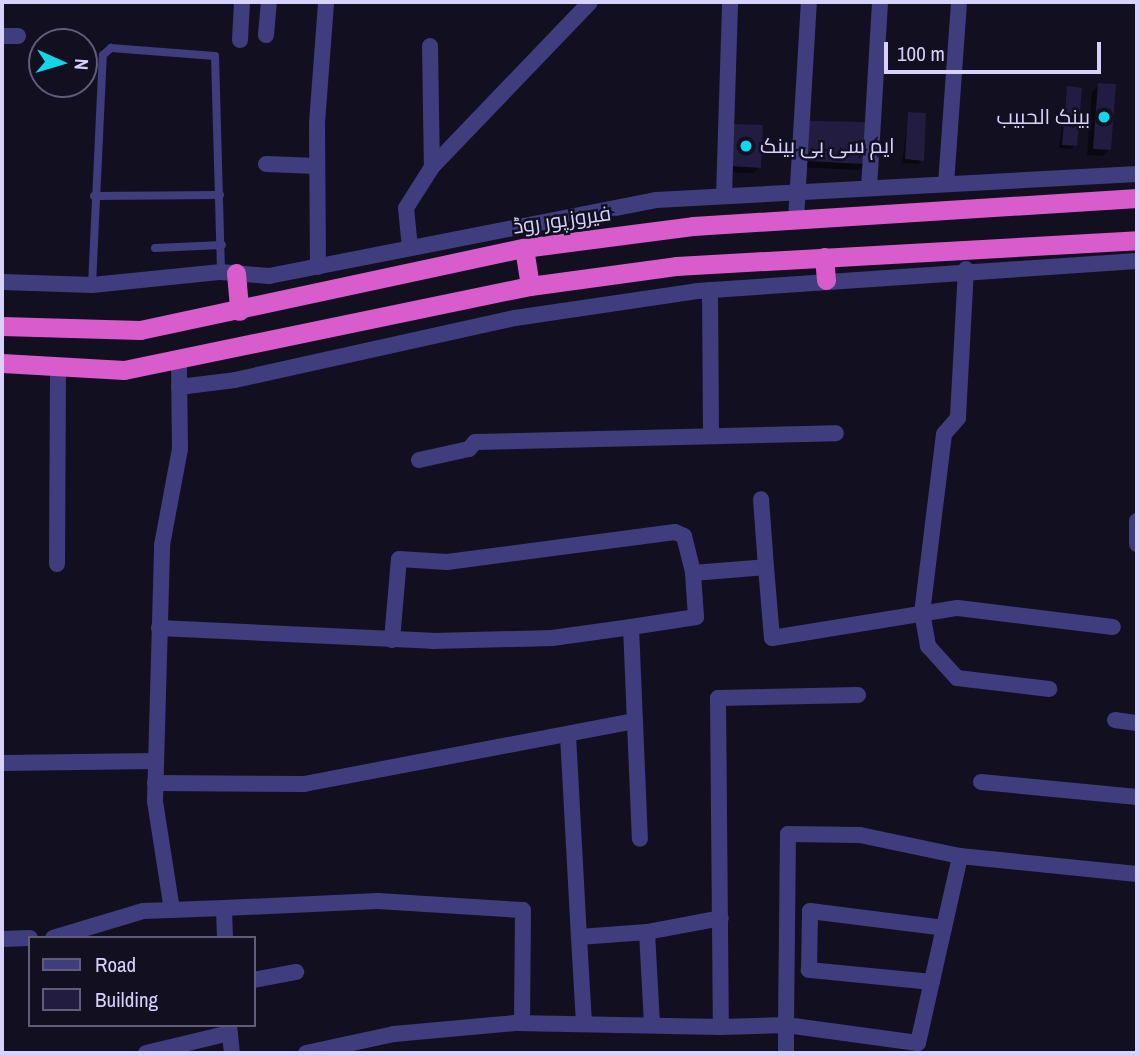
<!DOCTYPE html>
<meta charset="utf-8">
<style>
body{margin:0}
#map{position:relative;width:1139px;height:1055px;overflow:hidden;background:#120f21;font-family:"Archivo Narrow",Cairo,sans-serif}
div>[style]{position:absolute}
.shadow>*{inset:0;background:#0007}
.building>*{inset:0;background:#231c41}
.service>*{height:8px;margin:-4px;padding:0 4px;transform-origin:4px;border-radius:4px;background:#3f3d7d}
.minor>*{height:16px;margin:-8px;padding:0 8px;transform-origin:8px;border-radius:8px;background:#3f3d7d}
.trunk>*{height:19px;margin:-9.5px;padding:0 9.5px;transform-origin:9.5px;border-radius:9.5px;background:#d85ccb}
.dots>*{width:19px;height:19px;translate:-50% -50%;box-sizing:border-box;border:4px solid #120f21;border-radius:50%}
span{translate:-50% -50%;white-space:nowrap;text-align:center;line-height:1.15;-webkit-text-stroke:5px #120f21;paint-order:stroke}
.poi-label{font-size:21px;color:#d7d2fc}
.right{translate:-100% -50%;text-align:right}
.left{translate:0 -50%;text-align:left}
.street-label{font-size:21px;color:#d7d2fc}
.frame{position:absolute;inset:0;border:4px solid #d7d2fc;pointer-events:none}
.legend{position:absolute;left:28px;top:936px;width:228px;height:91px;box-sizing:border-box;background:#120f21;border:2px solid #615d79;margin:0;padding:9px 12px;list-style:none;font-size:21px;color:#d7d2fc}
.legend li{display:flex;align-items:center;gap:14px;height:35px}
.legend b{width:35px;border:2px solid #615d79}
.north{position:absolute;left:28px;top:28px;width:70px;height:70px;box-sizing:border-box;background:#120f21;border:2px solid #615d79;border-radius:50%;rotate:94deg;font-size:19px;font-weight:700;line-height:28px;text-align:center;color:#d7d2fc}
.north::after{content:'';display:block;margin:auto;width:24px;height:32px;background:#11d5e9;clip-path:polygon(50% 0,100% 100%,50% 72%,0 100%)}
.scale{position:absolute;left:884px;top:42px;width:217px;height:32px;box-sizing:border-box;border:4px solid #d7d2fc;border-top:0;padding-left:9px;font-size:21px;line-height:24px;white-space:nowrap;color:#d7d2fc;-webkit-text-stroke:5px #120f21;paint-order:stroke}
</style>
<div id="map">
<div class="shadow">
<div style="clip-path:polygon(1099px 85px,1109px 149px,1103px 156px,1087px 155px,1092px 92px)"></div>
<div style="clip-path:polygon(1067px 88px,1075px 145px,1071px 149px,1059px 148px)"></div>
<div style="clip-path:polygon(909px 114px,922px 160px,918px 164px,902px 163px)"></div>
<div style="clip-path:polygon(800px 129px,865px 163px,858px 170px,799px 167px)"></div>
<div style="clip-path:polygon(725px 132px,759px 167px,753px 173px,724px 172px)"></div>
</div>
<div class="building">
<div style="clip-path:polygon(1098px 83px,1116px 84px,1111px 150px,1093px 149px)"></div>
<div style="clip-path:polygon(1067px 86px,1082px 88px,1077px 146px,1062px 145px)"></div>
<div style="clip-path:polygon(908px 112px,926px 113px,924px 161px,905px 159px)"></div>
<div style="clip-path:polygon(806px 121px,868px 122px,867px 164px,805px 161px)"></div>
<div style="clip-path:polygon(731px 124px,763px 125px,761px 168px,730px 166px)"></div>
</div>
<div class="service">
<div style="left:94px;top:196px;width:126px;rotate:-0.5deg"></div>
<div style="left:155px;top:248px;width:67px;rotate:-2.6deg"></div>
<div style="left:92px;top:285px;width:230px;rotate:-87.3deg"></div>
<div style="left:103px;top:55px;width:11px;rotate:-41deg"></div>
<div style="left:111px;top:48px;width:104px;rotate:4.4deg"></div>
<div style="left:215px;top:56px;width:216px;rotate:88.4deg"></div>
</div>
<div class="minor">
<div style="left:266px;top:35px;width:33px;rotate:-85deg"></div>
<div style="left:2px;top:36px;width:16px"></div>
<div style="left:240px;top:40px;width:38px;rotate:-87deg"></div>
<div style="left:430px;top:46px;width:121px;rotate:89.1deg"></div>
<div style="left:266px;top:164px;width:51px;rotate:2.2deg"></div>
<div style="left:946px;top:184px;width:182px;rotate:-85.9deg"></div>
<div style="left:869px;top:188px;width:186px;rotate:-86.6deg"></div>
<div style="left:724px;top:196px;width:194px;rotate:-88.2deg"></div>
<div style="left:796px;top:219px;width:217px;rotate:-86.6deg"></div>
<div style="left:410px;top:248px;width:40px;rotate:-95.7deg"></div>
<div style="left:406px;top:208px;width:49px;rotate:-57.6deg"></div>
<div style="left:432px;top:167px;width:228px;rotate:-46.2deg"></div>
<div style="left:318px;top:267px;width:144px;rotate:-90.4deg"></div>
<div style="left:317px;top:123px;width:121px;rotate:-85.7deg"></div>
<div style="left:966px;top:269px;width:149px;rotate:93.1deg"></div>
<div style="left:958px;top:418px;width:21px;rotate:131deg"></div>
<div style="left:944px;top:434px;width:179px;rotate:97deg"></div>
<div style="left:922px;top:612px;width:35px;rotate:80deg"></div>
<div style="left:928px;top:646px;width:43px;rotate:47.8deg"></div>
<div style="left:957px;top:678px;width:93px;rotate:6.8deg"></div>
<div style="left:2px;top:282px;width:90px;rotate:1.9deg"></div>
<div style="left:92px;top:285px;width:130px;rotate:-5.8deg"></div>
<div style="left:221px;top:272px;width:48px;rotate:4.8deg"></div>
<div style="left:269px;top:276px;width:394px;rotate:-11.1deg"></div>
<div style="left:656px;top:200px;width:482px;rotate:-3.1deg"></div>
<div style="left:710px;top:290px;width:146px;rotate:89.6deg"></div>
<div style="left:179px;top:387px;width:56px;rotate:-7.1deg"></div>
<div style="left:235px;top:380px;width:287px;rotate:-12.5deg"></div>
<div style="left:515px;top:318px;width:184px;rotate:-8.4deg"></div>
<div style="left:697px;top:291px;width:441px;rotate:-3.9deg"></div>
<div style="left:419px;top:460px;width:51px;rotate:-12.4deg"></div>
<div style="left:469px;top:449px;width:9px;rotate:-49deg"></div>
<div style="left:475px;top:442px;width:361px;rotate:-1.4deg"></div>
<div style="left:1137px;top:521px;width:23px;rotate:90deg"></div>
<div style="left:57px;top:564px;width:195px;rotate:-89.7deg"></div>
<div style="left:766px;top:567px;width:71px;rotate:85.2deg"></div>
<div style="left:772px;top:638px;width:188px;rotate:-9.2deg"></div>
<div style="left:958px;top:608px;width:156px;rotate:7deg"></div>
<div style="left:631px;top:627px;width:66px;rotate:-8.7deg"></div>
<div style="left:696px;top:617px;width:44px;rotate:-93.9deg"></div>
<div style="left:693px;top:573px;width:73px;rotate:-4.7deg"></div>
<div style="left:766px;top:567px;width:68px;rotate:-94.2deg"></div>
<div style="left:159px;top:628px;width:273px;rotate:2.7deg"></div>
<div style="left:432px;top:641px;width:120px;rotate:-1.4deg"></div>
<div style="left:552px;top:638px;width:80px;rotate:-7.9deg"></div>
<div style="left:631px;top:627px;width:212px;rotate:87.6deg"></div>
<div style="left:392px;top:640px;width:81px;rotate:-85.1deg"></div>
<div style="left:399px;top:559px;width:48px;rotate:3.6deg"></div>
<div style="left:447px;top:562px;width:230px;rotate:-7.5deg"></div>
<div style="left:675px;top:532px;width:10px;rotate:24deg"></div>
<div style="left:684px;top:536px;width:38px;rotate:76deg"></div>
<div style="left:858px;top:695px;width:140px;rotate:178.8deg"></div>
<div style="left:718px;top:698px;width:329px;rotate:89.5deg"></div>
<div style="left:721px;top:1027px;width:65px;rotate:-1.8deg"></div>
<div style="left:786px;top:1025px;width:191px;rotate:-89.4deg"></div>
<div style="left:788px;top:834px;width:72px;rotate:0.8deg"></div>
<div style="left:860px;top:835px;width:102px;rotate:11.9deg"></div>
<div style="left:1115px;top:720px;width:22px;rotate:8deg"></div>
<div style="left:568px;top:735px;width:202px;rotate:86.9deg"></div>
<div style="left:2px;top:763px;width:154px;rotate:-0.7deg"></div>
<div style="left:981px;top:782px;width:157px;rotate:5.5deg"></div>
<div style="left:155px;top:783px;width:149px;rotate:0.4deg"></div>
<div style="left:304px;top:784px;width:337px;rotate:-10.8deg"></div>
<div style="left:172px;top:910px;width:110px;rotate:-98.9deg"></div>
<div style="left:155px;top:801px;width:256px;rotate:-88.4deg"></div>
<div style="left:162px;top:545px;width:98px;rotate:-79.4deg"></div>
<div style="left:180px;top:449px;width:88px;rotate:-90.7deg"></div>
<div style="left:647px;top:932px;width:75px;rotate:-10.7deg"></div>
<div style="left:53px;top:938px;width:94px;rotate:-16.7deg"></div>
<div style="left:143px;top:911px;width:81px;rotate:-2.1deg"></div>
<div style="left:225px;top:938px;width:30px;rotate:-92deg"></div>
<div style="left:224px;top:908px;width:154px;rotate:-2.6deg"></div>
<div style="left:378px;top:901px;width:145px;rotate:3.6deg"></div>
<div style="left:523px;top:910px;width:113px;rotate:90.5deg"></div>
<div style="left:2px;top:939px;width:28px;rotate:-2deg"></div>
<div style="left:254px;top:980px;width:43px;rotate:-10.8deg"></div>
<div style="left:932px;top:982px;width:124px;rotate:-174.4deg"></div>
<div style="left:809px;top:970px;width:59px;rotate:-89deg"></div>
<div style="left:810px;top:911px;width:135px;rotate:7.2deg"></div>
<div style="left:584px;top:1024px;width:87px;rotate:-93.3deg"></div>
<div style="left:579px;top:937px;width:68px;rotate:-4.2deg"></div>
<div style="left:647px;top:932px;width:93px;rotate:86.9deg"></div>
<div style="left:229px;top:1025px;width:28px;rotate:84deg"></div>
<div style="left:146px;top:1053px;width:86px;rotate:-13.4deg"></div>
<div style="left:306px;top:1053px;width:90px;rotate:-12.2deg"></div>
<div style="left:394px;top:1034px;width:122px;rotate:-5.2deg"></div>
<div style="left:516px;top:1023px;width:205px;rotate:1.1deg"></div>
<div style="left:786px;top:1053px;width:28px;rotate:-90deg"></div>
<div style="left:786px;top:1025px;width:133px;rotate:7.8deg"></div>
<div style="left:918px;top:1043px;width:192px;rotate:-77.3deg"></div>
<div style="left:960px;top:856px;width:178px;rotate:5.8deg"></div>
</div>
<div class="trunk">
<div style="left:524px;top:248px;width:38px;rotate:81deg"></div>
<div style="left:824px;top:257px;width:23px;rotate:85deg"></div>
<div style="left:236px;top:273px;width:38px;rotate:85deg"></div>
<div style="left:2px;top:326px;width:138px;rotate:1.7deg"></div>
<div style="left:140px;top:330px;width:393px;rotate:-12.1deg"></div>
<div style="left:524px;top:248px;width:170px;rotate:-7.4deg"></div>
<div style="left:693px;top:226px;width:445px;rotate:-3.6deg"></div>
<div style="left:2px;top:363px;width:122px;rotate:3.3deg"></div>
<div style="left:124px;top:370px;width:415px;rotate:-11.7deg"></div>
<div style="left:530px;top:286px;width:147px;rotate:-7.8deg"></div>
<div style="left:676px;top:266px;width:462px;rotate:-3.2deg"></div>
</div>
<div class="dots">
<div style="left:1104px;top:117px;background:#11d5e9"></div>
<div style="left:746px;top:146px;background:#11d5e9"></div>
</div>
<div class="poi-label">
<span class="right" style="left:1090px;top:117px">بينک الحبيب</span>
<span class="left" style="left:760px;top:146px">ایم سی بی بینک</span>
</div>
<div class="street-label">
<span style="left:562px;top:220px;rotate:-8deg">فیروزپور روڈ</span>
</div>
<div class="frame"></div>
<ul class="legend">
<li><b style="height:9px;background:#3f3d7d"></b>Road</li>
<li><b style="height:19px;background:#231c41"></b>Building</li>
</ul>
<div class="north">N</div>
<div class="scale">100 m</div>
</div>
